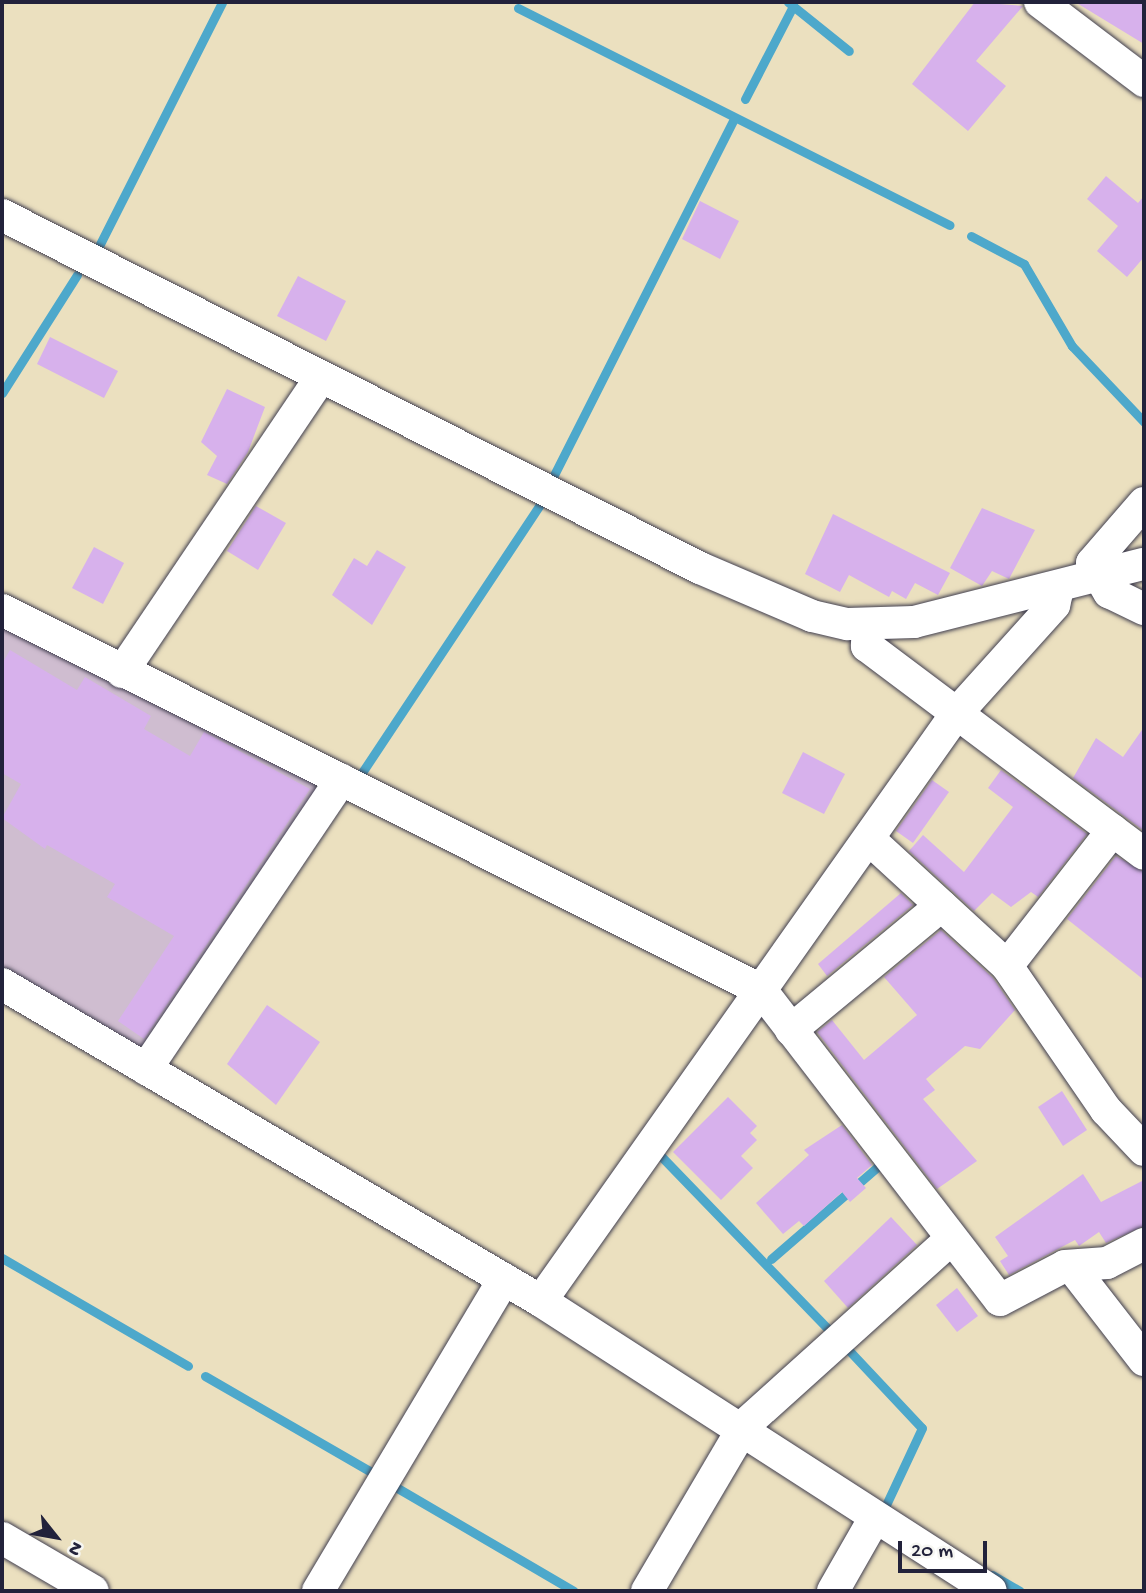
<!DOCTYPE html>
<style>
body{margin:0}
#map{position:relative;width:1146px;height:1593px;overflow:hidden;background:#ebe0bf;font-family:"Gochi Hand",sans-serif}
div>[style]{position:absolute}
.industrial>*{inset:0;background:#cfbdd0}
.stream>*{height:9px;margin:-4.5px;padding:0 4.5px;transform-origin:4.5px;border-radius:4.5px;background:#4da8cb}
.building>*{inset:0;background:#d7b1ec}
.roads{filter:drop-shadow(0 0 2px #403e4f) drop-shadow(0 0 2px #403e4f)}
.street>*{height:32px;margin:-16px;padding:0 16px;transform-origin:16px;border-radius:16px;background:#fff}
span{translate:-50% -50%;white-space:nowrap;text-align:center;line-height:1.15;-webkit-text-stroke:5px #f6f6f2;paint-order:stroke}
.frame{position:absolute;inset:0;border:4px solid #22223b;pointer-events:none}
.north{position:absolute;left:21px;top:1502px;width:70px;height:70px;-webkit-text-stroke:5px #f6f6f2;paint-order:stroke;rotate:121deg;font-size:19px;font-weight:700;line-height:28px;text-align:center;color:#22223b}
.north::after{content:'';display:block;margin:auto;width:24px;height:32px;background:#22223b;clip-path:polygon(50% 0,100% 100%,50% 72%,0 100%)}
.scale{position:absolute;left:898px;top:1541px;width:89px;height:32px;box-sizing:border-box;border:4px solid #22223b;border-top:0;padding-left:9px;font-size:21px;line-height:24px;white-space:nowrap;color:#22223b;-webkit-text-stroke:5px #f6f6f2;paint-order:stroke}
</style>
<div id="map">
<div class="industrial">
<div style="clip-path:polygon(2px 623px,315px 782px,317px 796px,150px 1046px,136px 1046px,2px 968px)"></div>
</div>
<div class="stream">
<div style="left:788px;top:2px;width:78px;rotate:38.8deg"></div>
<div style="left:518px;top:8px;width:483px;rotate:26.7deg"></div>
<div style="left:745px;top:99px;width:105px;rotate:-62.7deg"></div>
<div style="left:971px;top:236px;width:60px;rotate:27.8deg"></div>
<div style="left:1024px;top:264px;width:95px;rotate:59.7deg"></div>
<div style="left:1072px;top:346px;width:105px;rotate:46.5deg"></div>
<div style="left:100px;top:244px;width:271px;rotate:-63.2deg"></div>
<div style="left:2px;top:393px;width:140px;rotate:-57.6deg"></div>
<div style="left:554px;top:475px;width:400px;rotate:-63.2deg"></div>
<div style="left:361px;top:774px;width:322px;rotate:-56.4deg"></div>
<div style="left:658px;top:1153px;width:245px;rotate:46deg"></div>
<div style="left:2px;top:1258px;width:215px;rotate:30.1deg"></div>
<div style="left:771px;top:1259px;width:150px;rotate:-40.9deg"></div>
<div style="left:843px;top:1344px;width:115px;rotate:46.8deg"></div>
<div style="left:922px;top:1428px;width:89px;rotate:115.1deg"></div>
<div style="left:205px;top:1376px;width:192px;rotate:30deg"></div>
<div style="left:394px;top:1486px;width:208px;rotate:30.3deg"></div>
<div style="left:992px;top:1575px;width:32px;rotate:30deg"></div>
</div>
<div class="building">
<div style="clip-path:polygon(975px 2px,1023px 6px,976px 61px,1006px 86px,968px 131px,912px 84px)"></div>
<div style="clip-path:polygon(1075px 2px,1144px 2px,1144px 44px)"></div>
<div style="clip-path:polygon(1106px 176px,1138px 203px,1144px 196px,1144px 257px,1127px 277px,1097px 251px,1118px 226px,1087px 199px)"></div>
<div style="clip-path:polygon(700px 201px,739px 221px,720px 259px,682px 239px)"></div>
<div style="clip-path:polygon(298px 276px,346px 301px,326px 341px,277px 316px)"></div>
<div style="clip-path:polygon(50px 337px,118px 371px,104px 398px,37px 364px)"></div>
<div style="clip-path:polygon(227px 389px,265px 407px,248px 452px,227px 484px,207px 475px,217px 456px,201px 442px)"></div>
<div style="clip-path:polygon(256px 506px,286px 523px,258px 570px,227px 551px)"></div>
<div style="clip-path:polygon(982px 508px,1035px 530px,1009px 579px,992px 571px,982px 586px,950px 568px)"></div>
<div style="clip-path:polygon(833px 514px,950px 573px,938px 595px,915px 583px,906px 599px,892px 591px,889px 597px,849px 575px,840px 592px,805px 574px)"></div>
<div style="clip-path:polygon(94px 547px,124px 563px,103px 604px,72px 588px)"></div>
<div style="clip-path:polygon(377px 550px,406px 567px,372px 625px,332px 595px,354px 558px,367px 566px)"></div>
<div style="clip-path:polygon(10px 650px,77px 690px,85px 677px,151px 716px,144px 729px,190px 756px,204px 732px,310px 789px,144px 1039px,118px 1021px,174px 936px,107px 897px,115px 884px,47px 845px,45px 849px,2px 818px,21px 784px,2px 773px,2px 664px)"></div>
<div style="clip-path:polygon(1144px 727px,1144px 831px,1073px 778px,1096px 738px,1123px 757px)"></div>
<div style="clip-path:polygon(803px 752px,845px 774px,824px 814px,782px 793px)"></div>
<div style="clip-path:polygon(1001px 770px,1087px 834px,1038px 897px,1031px 892px,1011px 907px,992px 893px,974px 911px,909px 851px,923px 835px,964px 872px,1013px 807px,988px 788px)"></div>
<div style="clip-path:polygon(932px 780px,949px 792px,913px 843px,896px 831px)"></div>
<div style="clip-path:polygon(1116px 856px,1144px 872px,1144px 980px,1067px 919px)"></div>
<div style="clip-path:polygon(901px 893px,913px 905px,827px 976px,818px 964px)"></div>
<div style="clip-path:polygon(941px 930px,993px 978px,1015px 1010px,980px 1049px,965px 1046px,926px 1079px,935px 1090px,923px 1099px,977px 1161px,937px 1189px,817px 1032px,832px 1020px,864px 1060px,917px 1015px,884px 977px)"></div>
<div style="clip-path:polygon(267px 1005px,320px 1042px,276px 1105px,227px 1064px)"></div>
<div style="clip-path:polygon(1062px 1091px,1087px 1130px,1063px 1146px,1038px 1107px)"></div>
<div style="clip-path:polygon(728px 1097px,757px 1126px,750px 1133px,757px 1140px,741px 1156px,753px 1168px,721px 1200px,673px 1152px)"></div>
<div style="clip-path:polygon(842px 1125px,872px 1165px,857px 1178px,866px 1188px,850px 1202px,842px 1192px,804px 1226px,799px 1221px,783px 1234px,756px 1203px,809px 1155px,804px 1150px)"></div>
<div style="clip-path:polygon(1083px 1174px,1101px 1202px,1144px 1180px,1144px 1226px,1106px 1243px,1099px 1232px,1079px 1246px,1075px 1240px,1009px 1275px,1000px 1261px,1008px 1256px,995px 1237px)"></div>
<div style="clip-path:polygon(891px 1217px,917px 1245px,848px 1308px,824px 1281px)"></div>
<div style="clip-path:polygon(957px 1288px,978px 1316px,957px 1332px,936px 1305px)"></div>
</div>
<div class="roads">
<div class="street">
<div style="left:1040px;top:2px;width:131px;rotate:37.2deg"></div>
<div style="left:2px;top:215px;width:782px;rotate:26.83deg"></div>
<div style="left:700px;top:568px;width:122px;rotate:23.2deg"></div>
<div style="left:812px;top:616px;width:37px;rotate:13deg"></div>
<div style="left:848px;top:624px;width:66px;rotate:-1.7deg"></div>
<div style="left:914px;top:622px;width:237px;rotate:-14.2deg"></div>
<div style="left:1144px;top:503px;width:79px;rotate:130.9deg"></div>
<div style="left:1092px;top:563px;width:34px;rotate:60deg"></div>
<div style="left:1109px;top:592px;width:39px;rotate:26deg"></div>
<div style="left:2px;top:610px;width:849px;rotate:26.6deg"></div>
<div style="left:761px;top:990px;width:391px;rotate:52.4deg"></div>
<div style="left:1000px;top:1300px;width:73px;rotate:-27.6deg"></div>
<div style="left:1065px;top:1266px;width:42px;rotate:-4.1deg"></div>
<div style="left:1107px;top:1263px;width:42px;rotate:-27.2deg"></div>
<div style="left:868px;top:624px;width:22px;rotate:93deg"></div>
<div style="left:867px;top:646px;width:346px;rotate:36.9deg"></div>
<div style="left:122px;top:672px;width:356px;rotate:-56deg"></div>
<div style="left:869px;top:839px;width:188px;rotate:42.6deg"></div>
<div style="left:1007px;top:966px;width:175px;rotate:55.5deg"></div>
<div style="left:1106px;top:1110px;width:55px;rotate:46.5deg"></div>
<div style="left:1007px;top:966px;width:172px;rotate:-52.1deg"></div>
<div style="left:2px;top:984px;width:625px;rotate:30.46deg"></div>
<div style="left:541px;top:1301px;width:535px;rotate:32.8deg"></div>
<div style="left:791px;top:1030px;width:195px;rotate:-39.6deg"></div>
<div style="left:146px;top:1069px;width:349px;rotate:-56deg"></div>
<div style="left:1071px;top:1266px;width:119px;rotate:52.2deg"></div>
<div style="left:541px;top:1301px;width:719px;rotate:-54.74deg"></div>
<div style="left:956px;top:714px;width:147px;rotate:-48deg"></div>
<div style="left:1054px;top:605px;width:16px;rotate:-76deg"></div>
<div style="left:738px;top:1431px;width:287px;rotate:-42deg"></div>
<div style="left:2px;top:1538px;width:105px;rotate:30.2deg"></div>
<div style="left:318px;top:1591px;width:363px;rotate:-59.2deg"></div>
<div style="left:647px;top:1591px;width:183px;rotate:-59.5deg"></div>
<div style="left:833px;top:1591px;width:81px;rotate:-60.3deg"></div>
</div>
</div>
<div class="frame"></div>
<div class="north">N</div>
<div class="scale">20 m</div>
</div>
